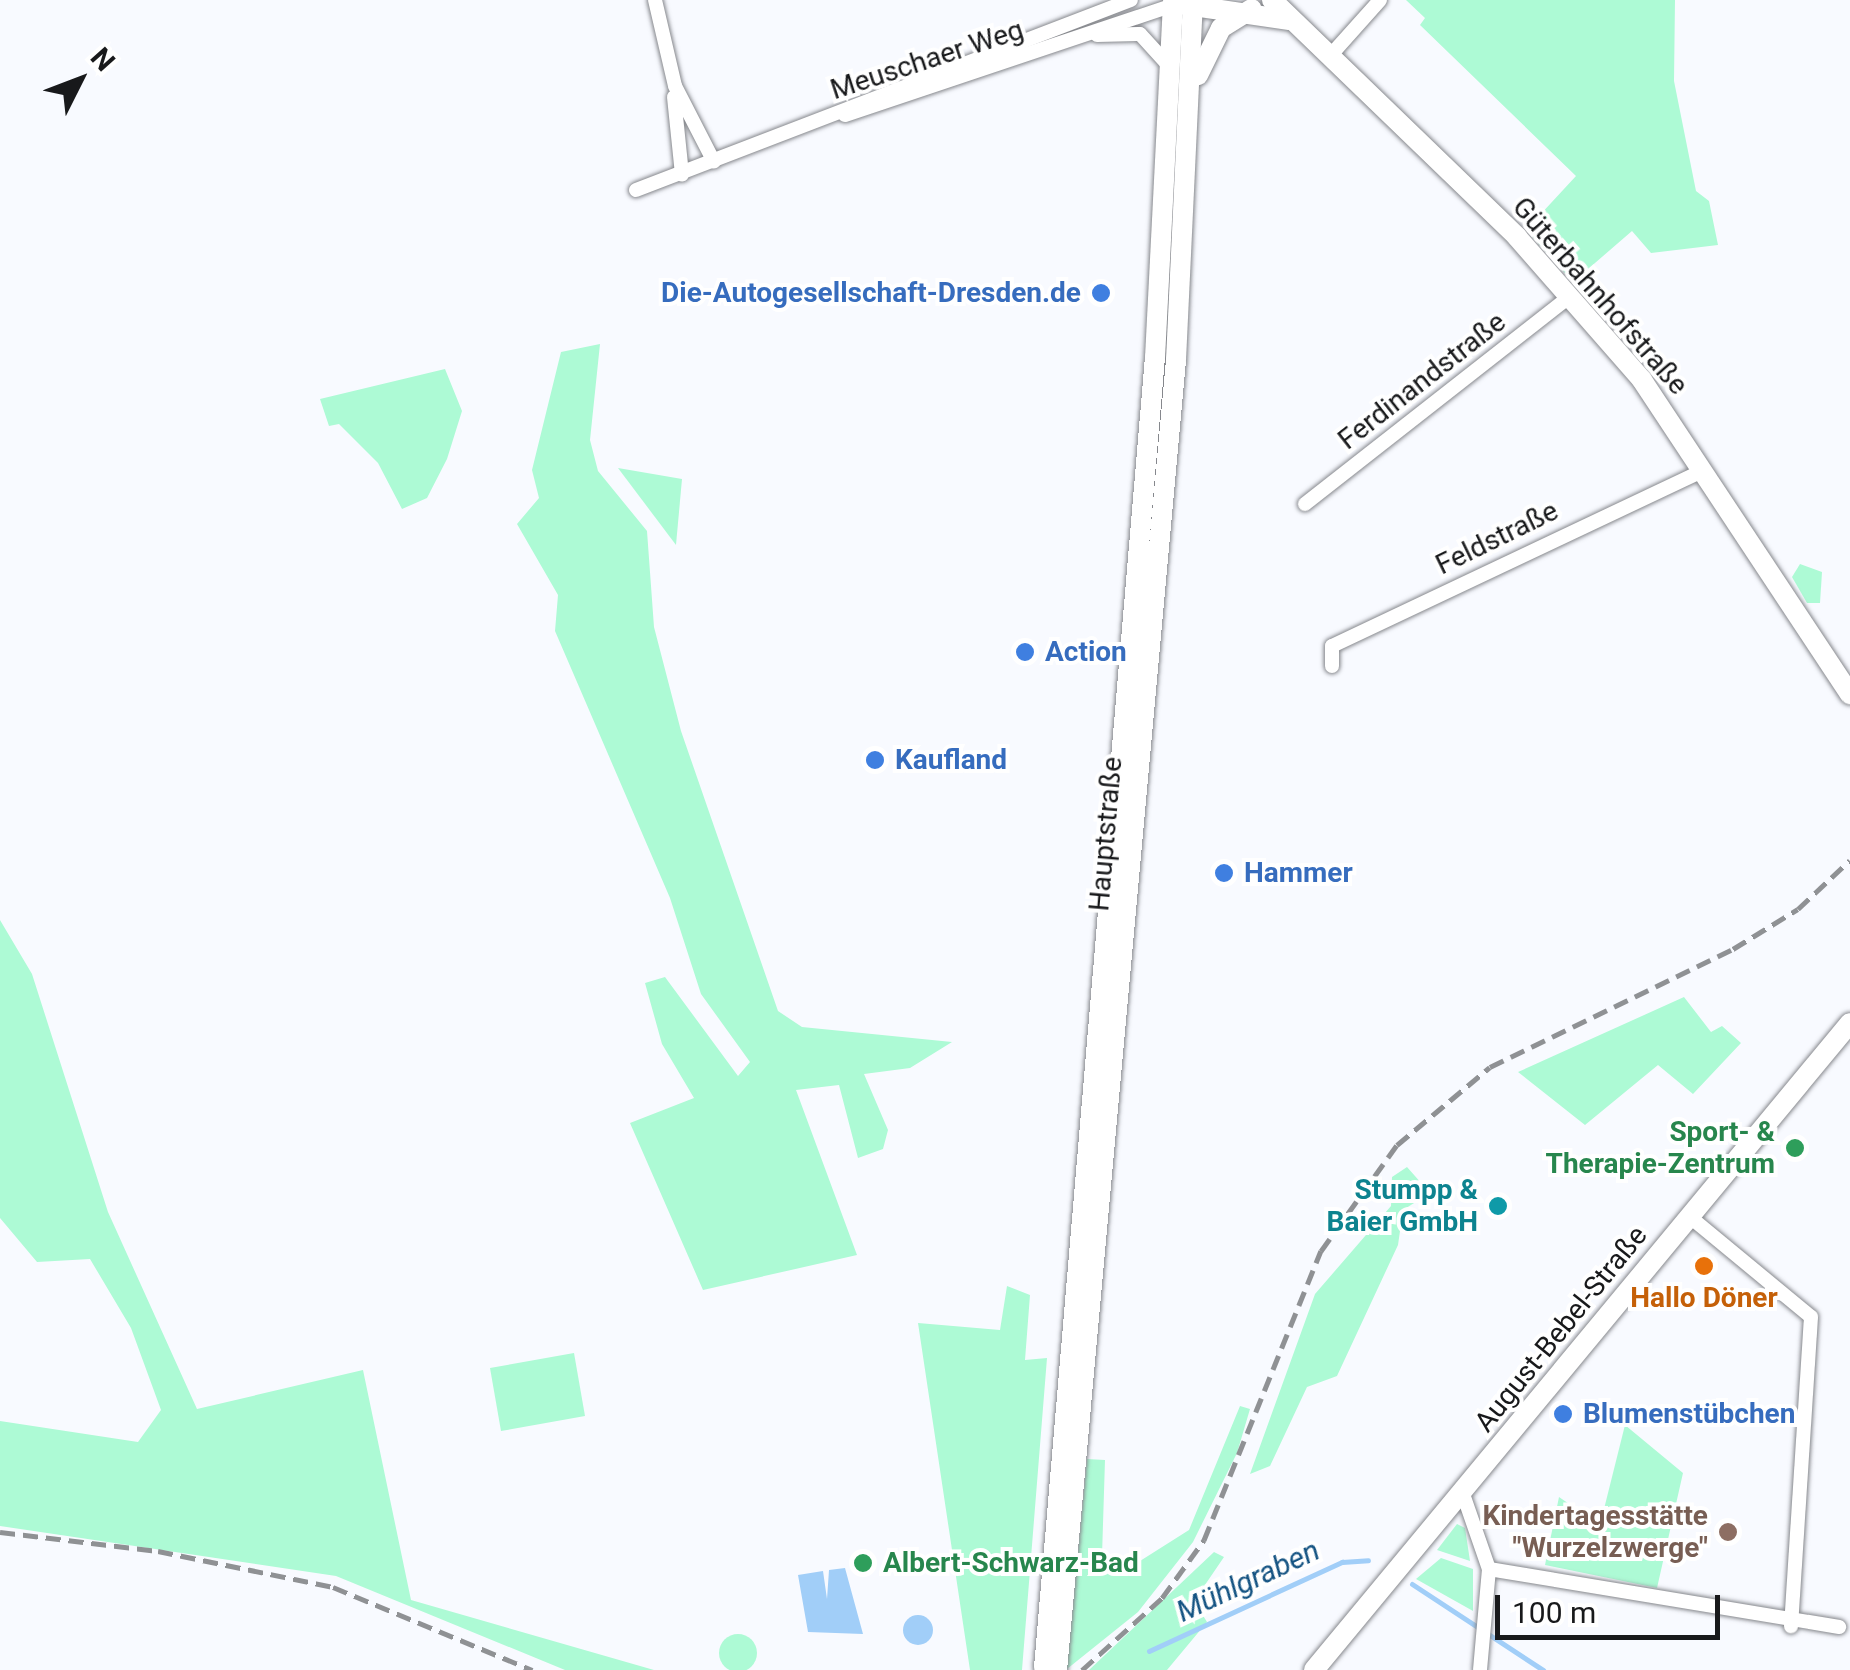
<!DOCTYPE html>
<meta charset="utf-8">
<style>
body{margin:0}
#map{position:relative;width:1850px;height:1670px;overflow:hidden;background:#f8faff;font-family:Roboto,sans-serif}
div>[style]{position:absolute}
.green>*{inset:0;background:#adfad5}
.round{border-radius:50%}
.water>*{inset:0;background:#a1cef8}
.stream>*{height:5px;margin:-2.5px;padding:0 2.5px;transform-origin:2.5px;border-radius:2.5px;background:#a1cef8}
.roads{filter:drop-shadow(0 0 2px #86888d) drop-shadow(0 0 2px #86888d)}
.street>*{height:14px;margin:-7px;padding:0 7px;transform-origin:7px;border-radius:7px;background:#fff}
.secondary>*{height:20px;margin:-10px;padding:0 10px;transform-origin:10px;border-radius:10px;background:#fff}
.rail>*{height:5px;margin-top:-2.5px;transform-origin:0;background:repeating-linear-gradient(90deg,#8f9194 0 15px,transparent 0 23px)}
.dots>*{width:28px;height:28px;translate:-50% -50%;box-sizing:border-box;border:5px solid #fff;border-radius:50%}
span{translate:-50% -50%;white-space:nowrap;text-align:center;line-height:1.15;-webkit-text-stroke:8px #fff;paint-order:stroke}
.street-label{font-size:28px;color:#18191b}
.shop-label{font-size:28px;color:#366cbe;font-weight:700}
.right{translate:-100% -50%;text-align:right}
.left{translate:0 -50%;text-align:left}
.leisure-label{font-size:28px;color:#27864d;font-weight:700}
.culture-label{font-size:28px;color:#0d838f;font-weight:700}
.food-label{font-size:28px;color:#c56008;font-weight:700}
.education-label{font-size:28px;color:#785e54;font-weight:700}
.water-label{font-size:30px;color:#145382;font-style:italic}
.north{position:absolute;left:30px;top:30px;width:100px;height:100px;-webkit-text-stroke:8px #fff;paint-order:stroke;rotate:48deg;font-size:28px;font-weight:700;line-height:40px;text-align:center;color:#18191b}
.north::after{content:'';display:block;margin:auto;width:35px;height:45px;background:#18191b;clip-path:polygon(50% 0,100% 100%,50% 72%,0 100%)}
.scale{position:absolute;left:1495px;top:1595px;width:225px;height:45px;box-sizing:border-box;border:5px solid #18191b;border-top:0;padding-left:12px;font-size:30px;line-height:35px;white-space:nowrap;color:#18191b;-webkit-text-stroke:8px #fff;paint-order:stroke}
</style>
<div id="map">
<div class="green">
<div style="clip-path:polygon(1406px 0,1675px 0,1674px 81px,1696px 191px,1709px 201px,1718px 245px,1651px 253px,1632px 231px,1573px 282px,1526px 230px,1576px 176px,1420px 25px,1425px 18px)"></div>
<div style="clip-path:polygon(600px 344px,590px 440px,598px 471px,647px 531px,654px 627px,681px 731px,778px 1011px,802px 1027px,952px 1042px,910px 1068px,864px 1074px,888px 1130px,883px 1149px,858px 1158px,839px 1085px,796px 1090px,857px 1255px,703px 1290px,630px 1123px,694px 1098px,662px 1044px,645px 983px,665px 977px,738px 1076px,750px 1062px,701px 994px,670px 898px,555px 631px,558px 595px,517px 524px,539px 498px,532px 470px,561px 352px)"></div>
<div style="clip-path:polygon(445px 369px,462px 411px,447px 459px,427px 498px,402px 509px,378px 463px,339px 424px,329px 426px,320px 399px)"></div>
<div style="clip-path:polygon(618px 468px,682px 479px,676px 545px)"></div>
<div style="clip-path:polygon(1800px 564px,1822px 572px,1820px 603px,1807px 603px,1792px 577px)"></div>
<div style="clip-path:polygon(0 920px,32px 974px,108px 1212px,197px 1409px,363px 1370px,411px 1600px,654px 1670px,565px 1670px,336px 1576px,0 1526px,0 1421px,138px 1442px,161px 1410px,131px 1328px,90px 1259px,37px 1262px,0 1218px)"></div>
<div style="clip-path:polygon(1684px 997px,1711px 1032px,1722px 1026px,1741px 1043px,1693px 1094px,1658px 1065px,1585px 1125px,1518px 1072px)"></div>
<div style="clip-path:polygon(1407px 1167px,1430px 1193px,1403px 1210px,1398px 1245px,1337px 1376px,1307px 1387px,1270px 1466px,1250px 1474px,1315px 1294px,1391px 1206px,1392px 1177px)"></div>
<div style="clip-path:polygon(1007px 1286px,1030px 1295px,1025px 1360px,1047px 1358px,1022px 1670px,970px 1670px,918px 1323px,1000px 1330px)"></div>
<div style="clip-path:polygon(574px 1353px,585px 1416px,501px 1431px,490px 1368px)"></div>
<div style="clip-path:polygon(1240px 1406px,1250px 1409px,1237px 1453px,1193px 1542px,1138px 1612px,1067px 1669px,1087px 1459px,1105px 1460px,1102px 1556px,1140px 1561px,1189px 1530px)"></div>
<div style="clip-path:polygon(1625px 1425px,1683px 1473px,1657px 1588px,1545px 1565px,1559px 1497px,1600px 1525px)"></div>
<div style="clip-path:polygon(1457px 1524px,1465px 1528px,1470px 1561px,1437px 1550px)"></div>
<div style="clip-path:polygon(1214px 1552px,1224px 1557px,1194px 1601px,1207px 1622px,1167px 1670px,1089px 1670px)"></div>
<div style="clip-path:polygon(1441px 1558px,1473px 1569px,1473px 1611px,1416px 1579px)"></div>
<div class="round" style="left:719px;top:1634px;width:38px;height:38px"></div>
</div>
<div class="water">
<div style="clip-path:polygon(845px 1568px,863px 1634px,808px 1632px,798px 1575px,823px 1571px,827px 1599px,829px 1570px)"></div>
<div class="round" style="left:903px;top:1615px;width:30px;height:30px"></div>
</div>
<div class="stream">
<div style="left:1412px;top:1584px;width:157px;rotate:33.3deg"></div>
<div style="left:1149px;top:1651px;width:213px;rotate:-24.8deg"></div>
<div style="left:1342px;top:1562px;width:26px;rotate:-4deg"></div>
</div>
<div class="roads">
<div class="street">
<div style="left:655px;top:0;width:88px;rotate:76.9deg"></div>
<div style="left:675px;top:86px;width:85px;rotate:62.8deg"></div>
<div style="left:1097px;top:35px;width:43px;rotate:-1.3deg"></div>
<div style="left:1140px;top:34px;width:45px;rotate:47.7deg"></div>
<div style="left:1330px;top:56px;width:75px;rotate:-48.2deg"></div>
<div style="left:674px;top:97px;width:78px;rotate:84.1deg"></div>
<div style="left:845px;top:115px;width:346px;rotate:-18.5deg"></div>
<div style="left:636px;top:190px;width:530px;rotate:-21deg"></div>
<div style="left:1305px;top:504px;width:335px;rotate:-38.1deg"></div>
<div style="left:1332px;top:666px;width:20px;rotate:-90deg"></div>
<div style="left:1332px;top:646px;width:412px;rotate:-25.3deg"></div>
<div style="left:1689px;top:1216px;width:158px;rotate:39.6deg"></div>
<div style="left:1811px;top:1317px;width:310px;rotate:93.7deg"></div>
<div style="left:1463px;top:1494px;width:79px;rotate:70.9deg"></div>
<div style="left:1489px;top:1569px;width:101px;rotate:95.1deg"></div>
<div style="left:1489px;top:1569px;width:355px;rotate:9.4deg"></div>
</div>
<div class="secondary">
<div style="left:1272px;top:0;width:341px;rotate:44deg"></div>
<div style="left:1517px;top:237px;width:190px;rotate:48.8deg"></div>
<div style="left:1642px;top:380px;width:377px;rotate:56.5deg"></div>
<div style="left:1180px;top:4px;width:109px;rotate:8.4deg"></div>
<div style="left:1198px;top:75px;width:52px;rotate:-63.9deg"></div>
<div style="left:1221px;top:28px;width:36px;rotate:-32deg"></div>
<div style="left:1044px;top:1668px;width:1315px;rotate:-85.16deg"></div>
<div style="left:1155px;top:358px;width:358px;rotate:-87.1deg"></div>
<div style="left:1057px;top:1670px;width:1315px;rotate:-84.81deg"></div>
<div style="left:1176px;top:360px;width:360px;rotate:-87.3deg"></div>
<div style="left:1314px;top:1670px;width:840px;rotate:-50.36deg"></div>
</div>
</div>
<div class="rail">
<div style="left:0;top:1532px;width:159px;rotate:6.9deg"></div>
<div style="left:158px;top:1551px;width:179px;rotate:11.6deg"></div>
<div style="left:333px;top:1587px;width:216px;rotate:22.6deg"></div>
<div style="left:1082px;top:1670px;width:108px;rotate:-42deg"></div>
<div style="left:1162px;top:1598px;width:72px;rotate:-54.1deg"></div>
<div style="left:1204px;top:1540px;width:312px;rotate:-68deg"></div>
<div style="left:1321px;top:1251px;width:130px;rotate:-54.4deg"></div>
<div style="left:1397px;top:1145px;width:121px;rotate:-40deg"></div>
<div style="left:1490px;top:1067px;width:270px;rotate:-25.9deg"></div>
<div style="left:1733px;top:949px;width:76px;rotate:-31.6deg"></div>
<div style="left:1798px;top:909px;width:71px;rotate:-43.3deg"></div>
</div>
<div class="dots">
<div style="left:1101px;top:293px;background:#3f7fe0"></div>
<div style="left:1025px;top:652px;background:#3f7fe0"></div>
<div style="left:875px;top:760px;background:#3f7fe0"></div>
<div style="left:1224px;top:873px;background:#3f7fe0"></div>
<div style="left:1795px;top:1148px;background:#2e9e5b"></div>
<div style="left:1498px;top:1206px;background:#0f9aa8"></div>
<div style="left:1704px;top:1266px;background:#e8710a"></div>
<div style="left:1563px;top:1414px;background:#3f7fe0"></div>
<div style="left:1728px;top:1532px;background:#8d6e63"></div>
<div style="left:863px;top:1563px;background:#2e9e5b"></div>
</div>
<div class="street-label">
<span style="left:927px;top:60px;rotate:-18deg">Meuschaer Weg</span>
<span style="left:1600px;top:296px;rotate:49deg">Güterbahnhofstraße</span>
<span style="left:1422px;top:381px;rotate:-38deg">Ferdinandstraße</span>
<span style="left:1497px;top:538px;rotate:-26deg">Feldstraße</span>
<span style="left:1106px;top:834px;rotate:-85deg">Hauptstraße</span>
<span style="left:1561px;top:1329px;rotate:-51deg">August-Bebel-Straße</span>
</div>
<div class="shop-label">
<span class="right" style="left:1081px;top:293px">Die-Autogesellschaft-Dresden.de</span>
<span class="left" style="left:1045px;top:652px">Action</span>
<span class="left" style="left:895px;top:760px">Kaufland</span>
<span class="left" style="left:1244px;top:873px">Hammer</span>
<span class="left" style="left:1583px;top:1414px">Blumenstübchen</span>
</div>
<div class="leisure-label">
<span class="right" style="left:1775px;top:1148px">Sport- &amp;<br>Therapie-Zentrum</span>
<span class="left" style="left:883px;top:1563px">Albert-Schwarz-Bad</span>
</div>
<div class="culture-label">
<span class="right" style="left:1478px;top:1206px">Stumpp &amp;<br>Baier GmbH</span>
</div>
<div class="food-label">
<span style="left:1704px;top:1298px">Hallo Döner</span>
</div>
<div class="education-label">
<span class="right" style="left:1708px;top:1532px">Kindertagesstätte<br>"Wurzelzwerge"</span>
</div>
<div class="water-label">
<span style="left:1248px;top:1581px;rotate:-25deg">Mühlgraben</span>
</div>
<div class="north">N</div>
<div class="scale">100 m</div>
</div>
